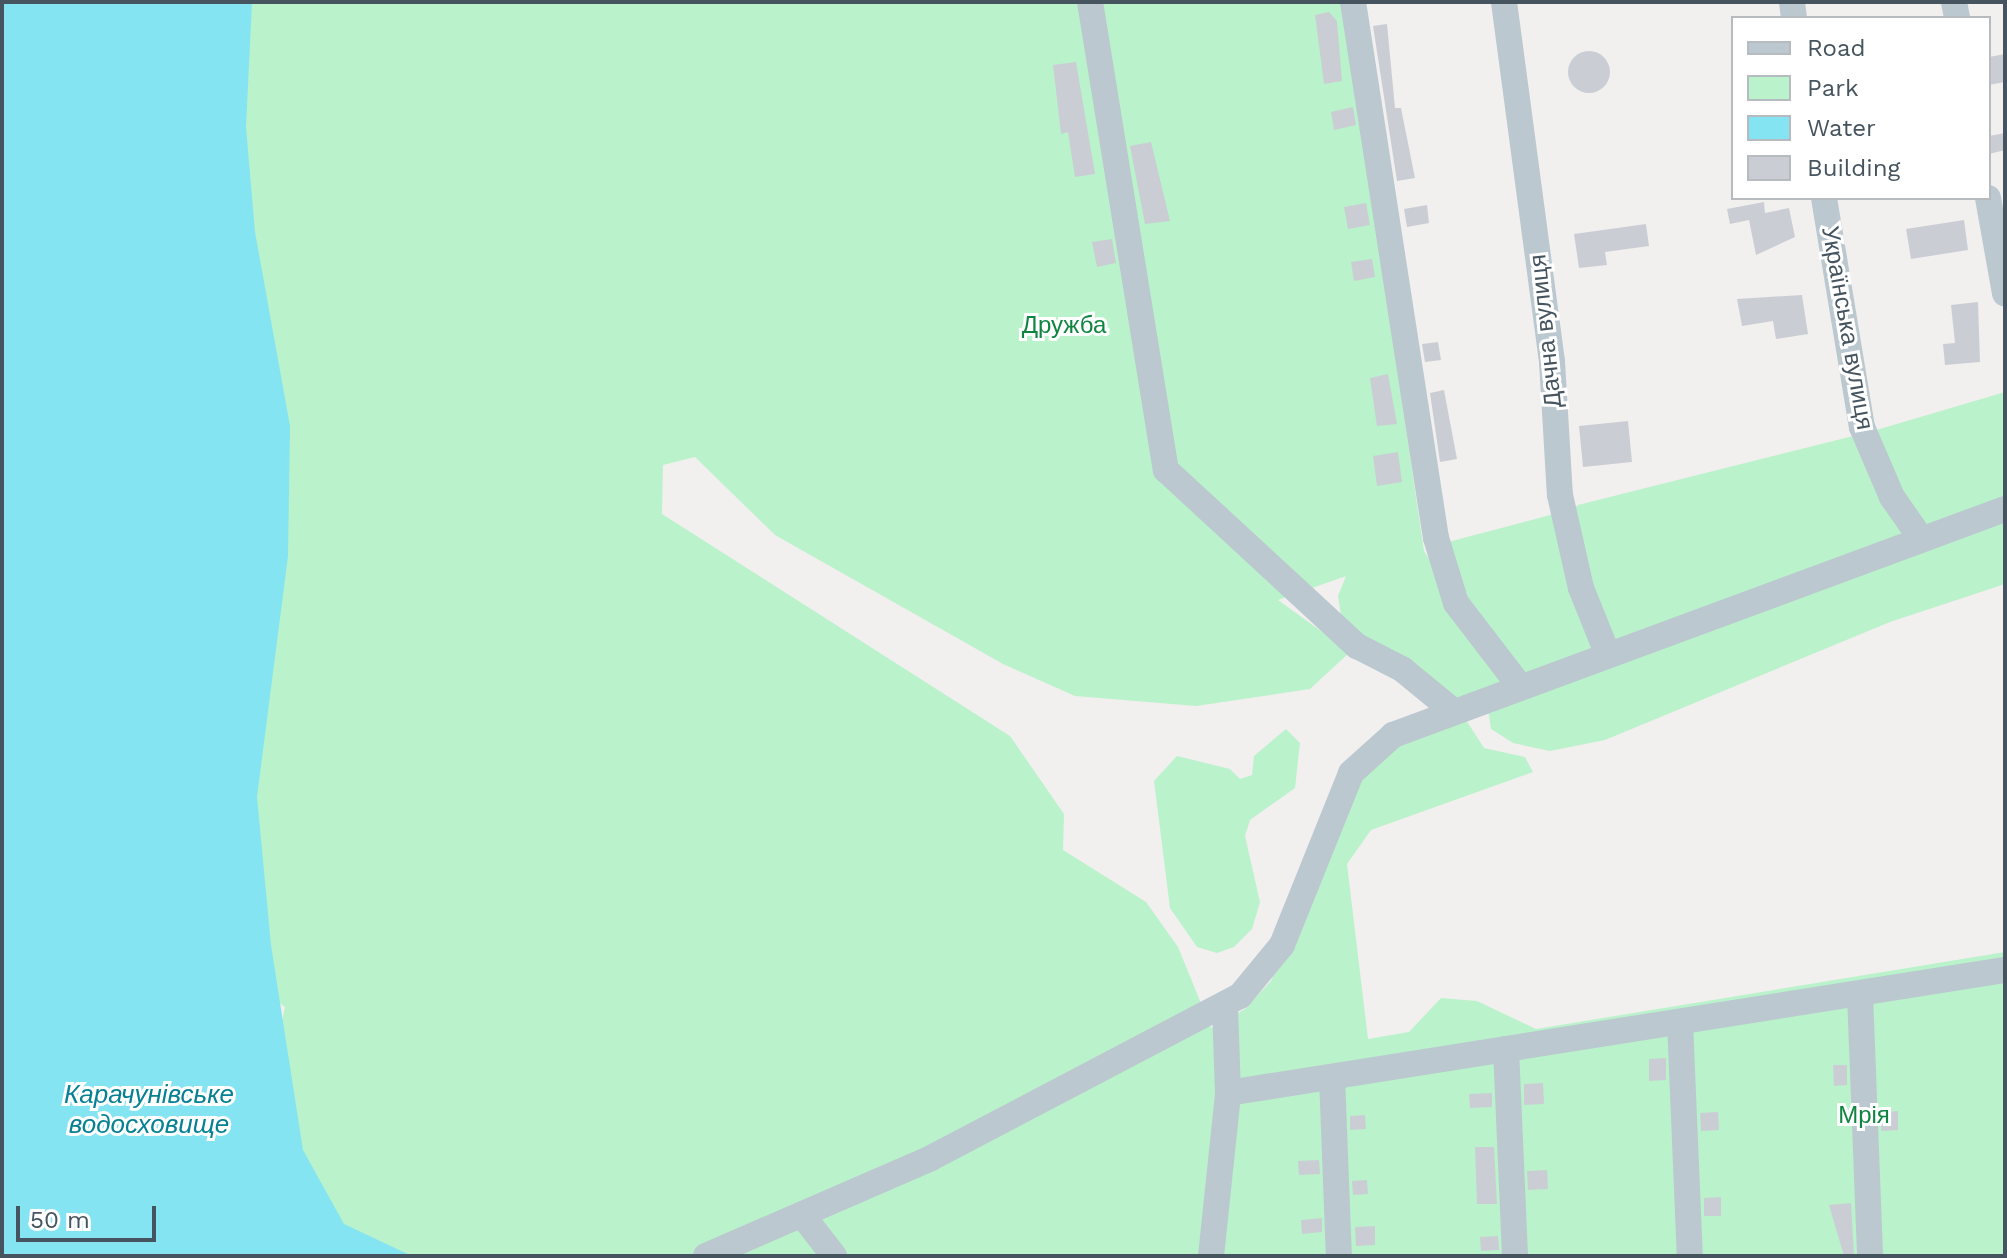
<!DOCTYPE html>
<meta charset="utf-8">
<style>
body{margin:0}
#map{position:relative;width:2007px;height:1258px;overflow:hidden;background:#f2efef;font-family:"Work Sans",sans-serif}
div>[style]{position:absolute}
.green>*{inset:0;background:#baf2cb}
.water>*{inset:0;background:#84e4f2}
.building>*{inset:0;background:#caced4}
.round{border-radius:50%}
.minor>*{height:26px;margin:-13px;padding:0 13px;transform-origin:13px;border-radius:13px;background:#bbc8cf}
span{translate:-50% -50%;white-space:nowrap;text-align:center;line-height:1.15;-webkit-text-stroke:6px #fff;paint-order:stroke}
.park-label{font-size:24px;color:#108541}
.street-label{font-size:24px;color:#45545e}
.water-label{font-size:26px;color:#058193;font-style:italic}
.frame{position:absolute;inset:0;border:4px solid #45545e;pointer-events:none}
.legend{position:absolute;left:1731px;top:16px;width:260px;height:184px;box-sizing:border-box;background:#fff;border:2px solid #b5bbbf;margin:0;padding:10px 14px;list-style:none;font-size:24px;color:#45545e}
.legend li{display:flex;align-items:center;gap:16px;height:40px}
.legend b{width:40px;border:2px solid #b5bbbf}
.scale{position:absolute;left:16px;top:1206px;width:140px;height:36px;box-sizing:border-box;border:4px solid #45545e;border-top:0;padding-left:10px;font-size:24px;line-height:28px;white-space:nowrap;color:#45545e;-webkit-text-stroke:6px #fff;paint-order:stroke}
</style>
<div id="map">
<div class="green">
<div style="clip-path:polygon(207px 2px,1343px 2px,1424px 551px,1507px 683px,1450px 701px,1343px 628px,1338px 596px,1346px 576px,1278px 600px,1350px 652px,1310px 689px,1196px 706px,1075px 696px,1003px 664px,775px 535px,695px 457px,663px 465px,662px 514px,1010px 736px,1064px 814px,1063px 850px,1146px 902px,1178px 947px,1211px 1028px,1245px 1009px,1271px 981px,1355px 778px,1397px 742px,1466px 720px,1484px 748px,1525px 757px,1533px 772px,1371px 830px,1347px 864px,1368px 1039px,1409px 1032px,1441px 998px,1477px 1001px,1536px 1029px,2005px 952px,2005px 1256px,234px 1256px,285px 1007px,178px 932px)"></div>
<div style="clip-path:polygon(2005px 392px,2005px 503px,1924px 531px,1873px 431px)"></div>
<div style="clip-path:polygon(1853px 436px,1911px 536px,1611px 645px,1586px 587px,1572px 510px,1578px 505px)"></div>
<div style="clip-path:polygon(1554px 514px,1593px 653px,1521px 678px,1480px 631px,1448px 542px)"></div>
<div style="clip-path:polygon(2005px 521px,2005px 584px,1890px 622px,1605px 740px,1550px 751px,1513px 743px,1491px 729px,1488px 709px)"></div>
<div style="clip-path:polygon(1286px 729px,1300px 743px,1295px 788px,1250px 820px,1245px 836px,1260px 902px,1252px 929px,1234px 947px,1217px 953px,1197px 947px,1170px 908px,1154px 781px,1177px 756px,1230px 769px,1240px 779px,1252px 775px,1254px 756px)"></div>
</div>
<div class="water">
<div style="clip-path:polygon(2px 2px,252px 2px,246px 127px,255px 232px,290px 426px,288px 556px,257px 797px,271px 945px,303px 1150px,344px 1224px,412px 1256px,2px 1256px)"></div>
</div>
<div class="building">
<div style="clip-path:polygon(1329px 12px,1337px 21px,1342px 81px,1324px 84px,1315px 15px)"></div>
<div style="clip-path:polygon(1387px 24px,1395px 108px,1401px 108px,1415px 178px,1397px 181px,1373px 26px)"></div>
<div class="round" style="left:1568px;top:51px;width:42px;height:42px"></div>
<div style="clip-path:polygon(2005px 54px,2005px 82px,1989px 85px,1989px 57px)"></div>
<div style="clip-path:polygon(1076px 62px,1095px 174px,1075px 177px,1068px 132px,1061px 134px,1053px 65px)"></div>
<div style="clip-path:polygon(1353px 107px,1356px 125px,1334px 130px,1331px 112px)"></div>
<div style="clip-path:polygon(2005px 133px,2005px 150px,1989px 154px,1989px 136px)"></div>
<div style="clip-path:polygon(1151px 142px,1170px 221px,1145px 224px,1130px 146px)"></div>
<div style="clip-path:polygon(1764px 202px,1765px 213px,1789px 208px,1795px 237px,1756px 255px,1749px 220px,1730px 224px,1727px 209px)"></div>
<div style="clip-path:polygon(1366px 203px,1370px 225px,1348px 229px,1344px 207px)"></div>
<div style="clip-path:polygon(1427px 205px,1429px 223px,1407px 227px,1404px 209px)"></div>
<div style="clip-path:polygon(1964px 220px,1968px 250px,1911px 259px,1906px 229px)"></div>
<div style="clip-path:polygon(1646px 224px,1649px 246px,1605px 252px,1607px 265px,1579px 268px,1574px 234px)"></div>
<div style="clip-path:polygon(1112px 239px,1116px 263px,1097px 267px,1092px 242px)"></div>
<div style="clip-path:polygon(1372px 259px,1375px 277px,1354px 281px,1351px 262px)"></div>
<div style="clip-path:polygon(1802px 295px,1808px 334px,1776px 339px,1773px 321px,1742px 326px,1737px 299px)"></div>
<div style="clip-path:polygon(1978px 302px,1980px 362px,1945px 365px,1943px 344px,1955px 343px,1951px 305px)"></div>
<div style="clip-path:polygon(1438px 342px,1441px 360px,1425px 362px,1422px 344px)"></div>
<div style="clip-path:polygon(1388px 374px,1397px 424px,1377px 426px,1370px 378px)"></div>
<div style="clip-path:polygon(1444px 390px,1457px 459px,1440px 462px,1430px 393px)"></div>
<div style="clip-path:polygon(1628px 421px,1632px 462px,1583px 467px,1579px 426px)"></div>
<div style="clip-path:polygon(1398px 452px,1402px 482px,1377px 486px,1373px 456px)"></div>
<div style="clip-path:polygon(1666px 1058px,1666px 1080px,1649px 1081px,1649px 1059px)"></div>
<div style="clip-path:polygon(1833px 1065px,1847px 1065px,1847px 1085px,1834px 1086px)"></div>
<div style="clip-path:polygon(1543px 1083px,1544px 1104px,1524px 1105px,1524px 1084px)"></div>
<div style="clip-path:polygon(1492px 1093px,1492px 1107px,1470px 1108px,1469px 1094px)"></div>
<div style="clip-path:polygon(1898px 1111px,1898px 1130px,1881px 1131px,1881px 1112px)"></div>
<div style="clip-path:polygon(1718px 1112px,1719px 1130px,1701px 1131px,1700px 1113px)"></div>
<div style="clip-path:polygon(1365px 1115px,1366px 1129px,1350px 1130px,1350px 1116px)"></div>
<div style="clip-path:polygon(1475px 1147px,1494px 1147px,1497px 1204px,1477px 1204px)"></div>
<div style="clip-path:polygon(1319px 1160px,1320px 1174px,1299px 1175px,1298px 1161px)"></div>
<div style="clip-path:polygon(1547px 1170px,1548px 1189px,1528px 1190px,1527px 1171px)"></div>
<div style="clip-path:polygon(1367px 1180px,1368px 1194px,1353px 1195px,1352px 1181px)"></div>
<div style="clip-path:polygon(1721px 1197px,1721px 1216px,1704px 1216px,1704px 1198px)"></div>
<div style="clip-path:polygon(1851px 1203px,1854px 1256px,1844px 1256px,1829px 1205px)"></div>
<div style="clip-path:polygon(1322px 1218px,1322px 1232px,1302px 1234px,1301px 1220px)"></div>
<div style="clip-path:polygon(1375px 1226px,1375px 1245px,1356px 1246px,1355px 1227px)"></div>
<div style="clip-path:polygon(1498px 1236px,1499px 1250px,1481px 1251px,1480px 1237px)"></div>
</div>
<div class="minor">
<div style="left:1090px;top:2px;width:474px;rotate:80.8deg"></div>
<div style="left:1166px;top:470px;width:260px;rotate:42.7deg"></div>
<div style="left:1357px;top:646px;width:51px;rotate:27.1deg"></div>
<div style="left:1402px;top:669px;width:65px;rotate:39.4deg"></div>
<div style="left:1353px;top:2px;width:542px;rotate:81.2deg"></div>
<div style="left:1436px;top:538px;width:68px;rotate:72.9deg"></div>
<div style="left:1456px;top:603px;width:103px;rotate:52.5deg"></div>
<div style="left:1504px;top:2px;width:363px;rotate:82.4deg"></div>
<div style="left:1552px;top:362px;width:133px;rotate:86.6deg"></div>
<div style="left:1560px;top:495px;width:95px;rotate:77.3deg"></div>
<div style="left:1581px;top:588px;width:72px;rotate:68.1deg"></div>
<div style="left:1792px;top:2px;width:16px;rotate:83deg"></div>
<div style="left:1954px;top:2px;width:16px;rotate:79deg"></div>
<div style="left:1824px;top:198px;width:232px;rotate:80.6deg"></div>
<div style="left:1862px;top:427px;width:76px;rotate:66.8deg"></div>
<div style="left:1892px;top:497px;width:52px;rotate:55.1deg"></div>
<div style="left:1988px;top:198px;width:97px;rotate:79.9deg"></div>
<div style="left:1860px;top:994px;width:262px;rotate:87.8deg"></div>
<div style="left:1680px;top:1022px;width:234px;rotate:87.6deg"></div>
<div style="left:1506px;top:1049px;width:207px;rotate:87.5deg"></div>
<div style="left:1332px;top:1077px;width:179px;rotate:87.8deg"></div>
<div style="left:1228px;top:1093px;width:787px;rotate:-9deg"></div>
<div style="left:803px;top:1216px;width:51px;rotate:52.2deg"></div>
<div style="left:706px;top:1256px;width:245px;rotate:-23.5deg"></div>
<div style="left:931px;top:1158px;width:349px;rotate:-27.7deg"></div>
<div style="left:1240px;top:996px;width:66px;rotate:-50.5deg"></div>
<div style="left:1282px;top:945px;width:185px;rotate:-68.1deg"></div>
<div style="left:1351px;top:773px;width:57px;rotate:-42.1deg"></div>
<div style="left:1393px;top:735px;width:652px;rotate:-20.27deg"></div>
<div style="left:1211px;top:1256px;width:164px;rotate:-84deg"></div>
<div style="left:1228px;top:1093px;width:87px;rotate:-92deg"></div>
</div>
<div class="park-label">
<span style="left:1064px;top:326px">Дружба</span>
<span style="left:1864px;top:1116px">Мрія</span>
</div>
<div class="street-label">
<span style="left:1847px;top:328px;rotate:80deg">Українська вулиця</span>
<span style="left:1546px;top:331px;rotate:-96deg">Дачна вулиця</span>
</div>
<div class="water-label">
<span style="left:149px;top:1110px">Карачунівське<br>водосховище</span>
</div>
<div class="frame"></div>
<ul class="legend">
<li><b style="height:10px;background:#bbc8cf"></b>Road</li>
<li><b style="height:22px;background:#baf2cb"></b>Park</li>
<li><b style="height:22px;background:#84e4f2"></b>Water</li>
<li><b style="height:22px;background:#caced4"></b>Building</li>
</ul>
<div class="scale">50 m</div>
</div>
